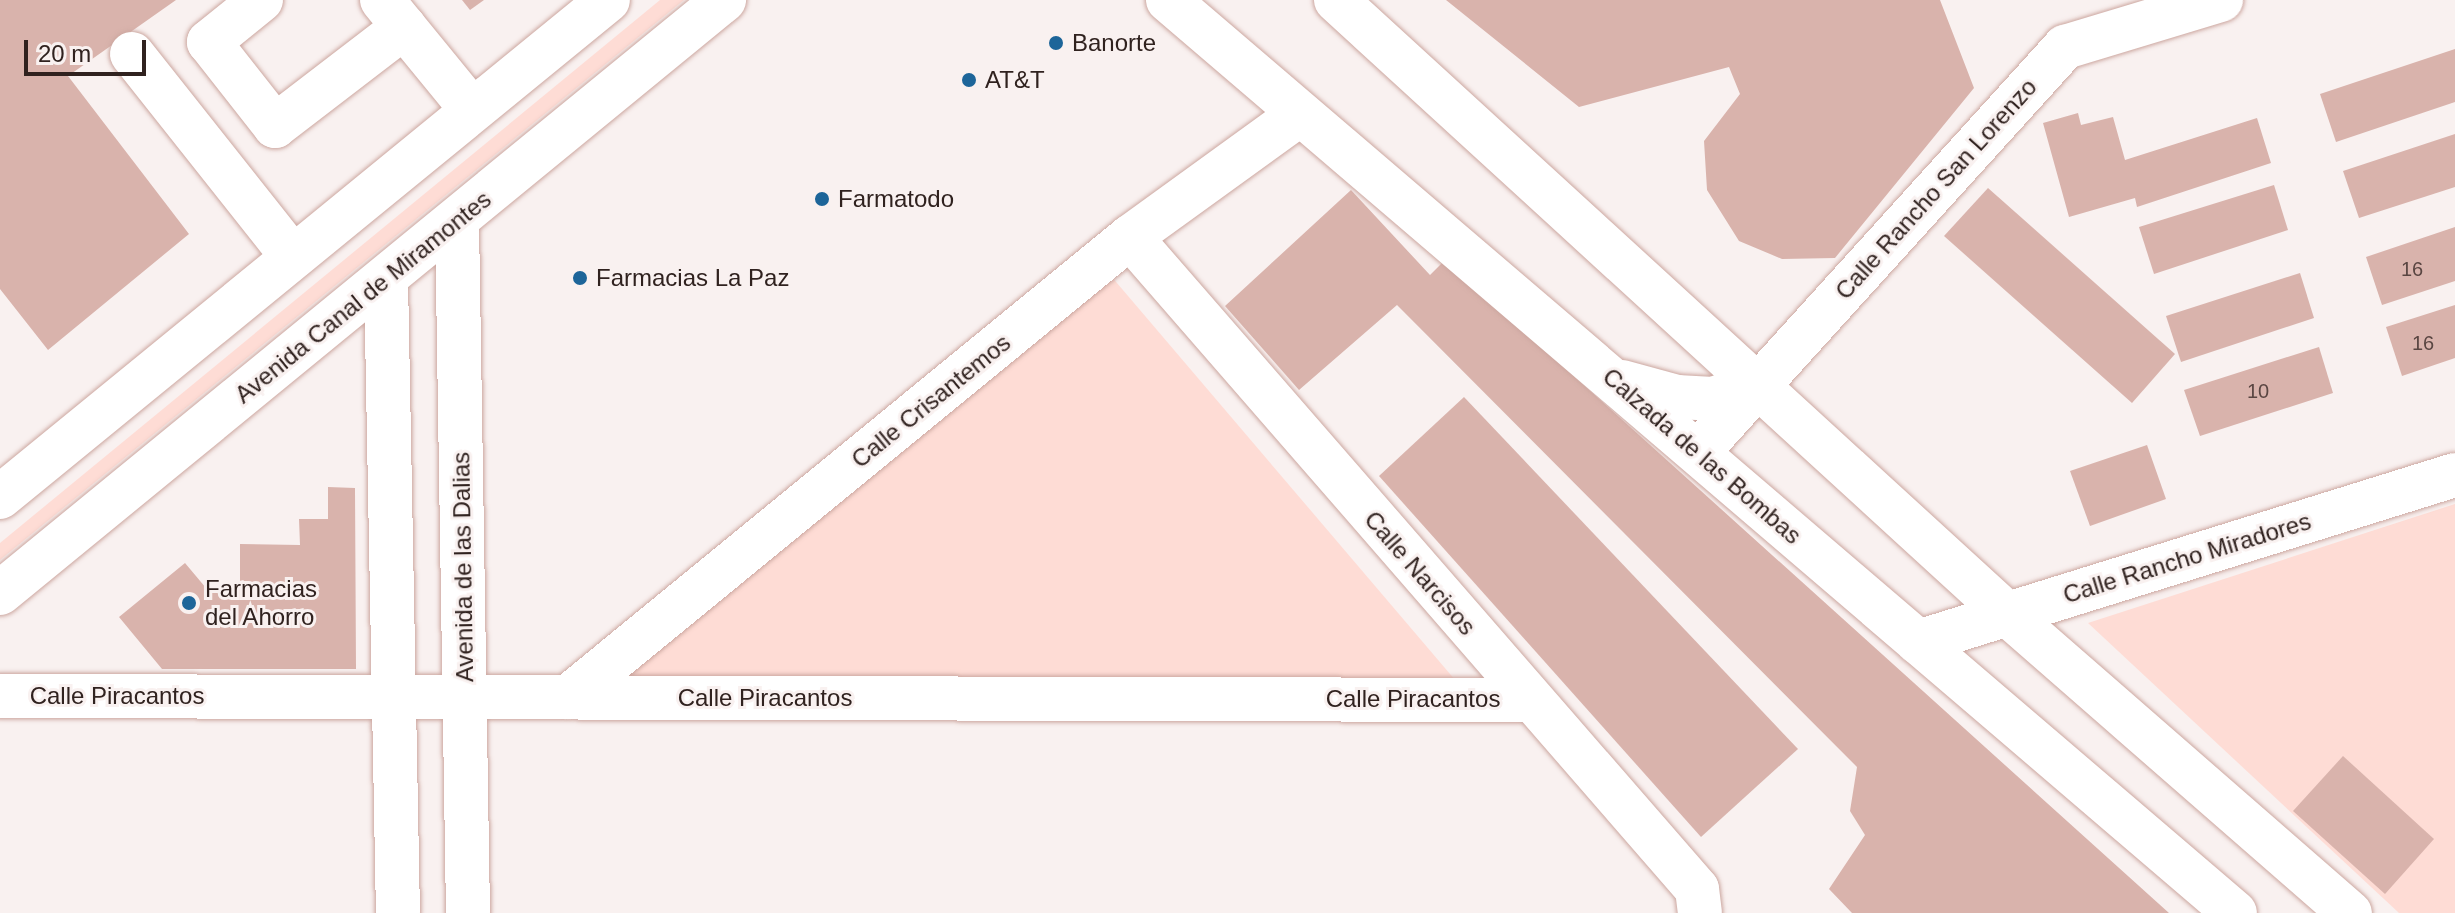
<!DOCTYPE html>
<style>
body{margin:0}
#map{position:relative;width:2455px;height:913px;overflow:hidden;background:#f9f1f0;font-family:Arial,sans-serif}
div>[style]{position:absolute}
.green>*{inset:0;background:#fedcd5}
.building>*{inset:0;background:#d9b3ac}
.roads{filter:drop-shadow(0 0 2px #cca7a0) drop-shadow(0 0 2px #cca7a0)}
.minor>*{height:44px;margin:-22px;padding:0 22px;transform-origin:22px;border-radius:22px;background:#fff}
.major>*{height:44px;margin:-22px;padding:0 22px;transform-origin:22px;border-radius:22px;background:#fff}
.dots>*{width:22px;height:22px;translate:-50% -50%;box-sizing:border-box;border:4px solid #f9f1f0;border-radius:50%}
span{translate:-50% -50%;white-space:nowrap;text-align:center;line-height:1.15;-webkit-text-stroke:6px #f9f1f0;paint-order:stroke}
.number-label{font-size:20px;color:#5a4642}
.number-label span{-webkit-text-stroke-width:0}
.poi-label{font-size:24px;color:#30221f}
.left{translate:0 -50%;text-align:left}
.street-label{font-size:24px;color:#30221f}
.scale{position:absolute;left:24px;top:40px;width:122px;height:36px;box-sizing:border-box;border:4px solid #30221f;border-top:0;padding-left:10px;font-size:24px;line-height:28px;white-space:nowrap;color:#30221f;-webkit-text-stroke:6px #f9f1f0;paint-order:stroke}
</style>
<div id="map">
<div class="green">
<div style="clip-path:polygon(660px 0,684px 0,0 560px,0 543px)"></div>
<div style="clip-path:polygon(1111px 276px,1456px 681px,597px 686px)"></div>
<div style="clip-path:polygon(2455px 504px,2455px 913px,2399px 913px,2088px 623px)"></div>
</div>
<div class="building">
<div style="clip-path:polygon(0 0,176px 0,68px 76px,189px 234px,48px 350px,0 289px)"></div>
<div style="clip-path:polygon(462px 0,484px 0,470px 10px)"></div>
<div style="clip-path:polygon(1446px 0,1940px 0,1974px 88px,1835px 258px,1782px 259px,1739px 241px,1707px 190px,1704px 141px,1740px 94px,1729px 67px,1579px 107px)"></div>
<div style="clip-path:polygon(2455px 49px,2455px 102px,2336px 142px,2320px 94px)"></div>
<div style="clip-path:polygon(2078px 113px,2081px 125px,2113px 117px,2125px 160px,2257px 118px,2271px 163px,2137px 207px,2135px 198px,2069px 217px,2043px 123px)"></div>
<div style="clip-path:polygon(2455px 134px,2455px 187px,2359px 218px,2343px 171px)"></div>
<div style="clip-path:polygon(2274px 185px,2288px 230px,2154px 274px,2139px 227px)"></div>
<div style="clip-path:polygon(1988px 188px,2175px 354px,2132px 403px,1944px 236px)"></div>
<div style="clip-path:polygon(1351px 190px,1430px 275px,1445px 260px,2169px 913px,1852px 913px,1829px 889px,1865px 835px,1850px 811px,1857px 767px,1397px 305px,1299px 390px,1225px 306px)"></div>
<div style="clip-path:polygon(2455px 227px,2455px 281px,2382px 305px,2366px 257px)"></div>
<div style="clip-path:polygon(2300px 273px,2314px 318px,2181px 362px,2166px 316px)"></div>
<div style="clip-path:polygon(2455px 305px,2455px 358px,2402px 376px,2386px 327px)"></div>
<div style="clip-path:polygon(2319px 347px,2333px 393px,2200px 436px,2184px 390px)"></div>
<div style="clip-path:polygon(1464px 397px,1798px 749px,1701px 837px,1379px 476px)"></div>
<div style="clip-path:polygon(2147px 445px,2166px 499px,2090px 526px,2070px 471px)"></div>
<div style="clip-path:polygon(328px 487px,355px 488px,356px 669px,162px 669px,119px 617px,185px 563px,206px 588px,240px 588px,240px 544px,300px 545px,299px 519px,328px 519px)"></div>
<div style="clip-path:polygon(2343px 756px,2434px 839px,2385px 894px,2293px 811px)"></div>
</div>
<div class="roads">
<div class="minor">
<div style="left:261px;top:0;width:67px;rotate:141.1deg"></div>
<div style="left:209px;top:42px;width:107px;rotate:51.8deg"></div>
<div style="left:275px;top:126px;width:163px;rotate:-37.5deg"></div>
<div style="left:382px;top:0;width:142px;rotate:50.7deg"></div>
<div style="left:132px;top:54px;width:259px;rotate:51.6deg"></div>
<div style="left:457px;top:221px;width:692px;rotate:89.09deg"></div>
<div style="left:1130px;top:237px;width:864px;rotate:48.99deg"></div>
<div style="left:1697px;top:889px;width:24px;rotate:83deg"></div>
<div style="left:386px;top:279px;width:634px;rotate:88.92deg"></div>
<div style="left:1698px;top:452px;width:547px;rotate:-47.82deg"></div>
<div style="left:2065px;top:47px;width:163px;rotate:-16.8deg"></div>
<div style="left:1918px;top:642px;width:562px;rotate:-17.28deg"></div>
<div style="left:0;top:696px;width:1530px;rotate:0.15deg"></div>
<div style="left:568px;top:697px;width:726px;rotate:-39.3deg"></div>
<div style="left:1130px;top:237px;width:210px;rotate:-35.9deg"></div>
</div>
<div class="major">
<div style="left:1168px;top:0;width:1404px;rotate:40.55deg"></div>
<div style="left:1336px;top:0;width:910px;rotate:42.46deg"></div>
<div style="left:2007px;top:614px;width:455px;rotate:41.1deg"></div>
<div style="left:1622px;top:382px;width:57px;rotate:15.3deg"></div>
<div style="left:1677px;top:397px;width:36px;rotate:3deg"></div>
<div style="left:1713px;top:399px;width:49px;rotate:-19.2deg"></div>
<div style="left:0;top:497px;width:785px;rotate:-39.26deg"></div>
<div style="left:0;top:593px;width:936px;rotate:-39.32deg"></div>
</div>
</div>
<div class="dots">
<div style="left:1056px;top:43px;background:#1d6599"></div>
<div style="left:969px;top:80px;background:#1d6599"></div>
<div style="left:822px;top:199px;background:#1d6599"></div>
<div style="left:580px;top:278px;background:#1d6599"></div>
<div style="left:189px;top:603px;background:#1d6599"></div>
</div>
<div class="number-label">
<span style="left:2412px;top:269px">16</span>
<span style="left:2423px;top:343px">16</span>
<span style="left:2258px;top:391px">10</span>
</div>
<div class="poi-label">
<span class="left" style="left:1072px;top:43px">Banorte</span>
<span class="left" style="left:985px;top:80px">AT&amp;T</span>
<span class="left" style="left:838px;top:199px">Farmatodo</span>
<span class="left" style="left:596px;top:278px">Farmacias La Paz</span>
<span class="left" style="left:205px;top:603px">Farmacias<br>del Ahorro</span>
</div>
<div class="street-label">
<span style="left:1936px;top:189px;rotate:-48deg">Calle Rancho San Lorenzo</span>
<span style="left:363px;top:297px;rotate:-39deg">Avenida Canal de Miramontes</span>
<span style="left:931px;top:401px;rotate:-39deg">Calle Crisantemos</span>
<span style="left:1702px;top:456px;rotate:41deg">Calzada de las Bombas</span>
<span style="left:2187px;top:558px;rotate:-17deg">Calle Rancho Miradores</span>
<span style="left:463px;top:567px;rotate:-91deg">Avenida de las Dalias</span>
<span style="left:1420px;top:573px;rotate:49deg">Calle Narcisos</span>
<span style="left:117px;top:696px">Calle Piracantos</span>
<span style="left:765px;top:698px">Calle Piracantos</span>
<span style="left:1413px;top:699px">Calle Piracantos</span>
</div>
<div class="scale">20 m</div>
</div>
